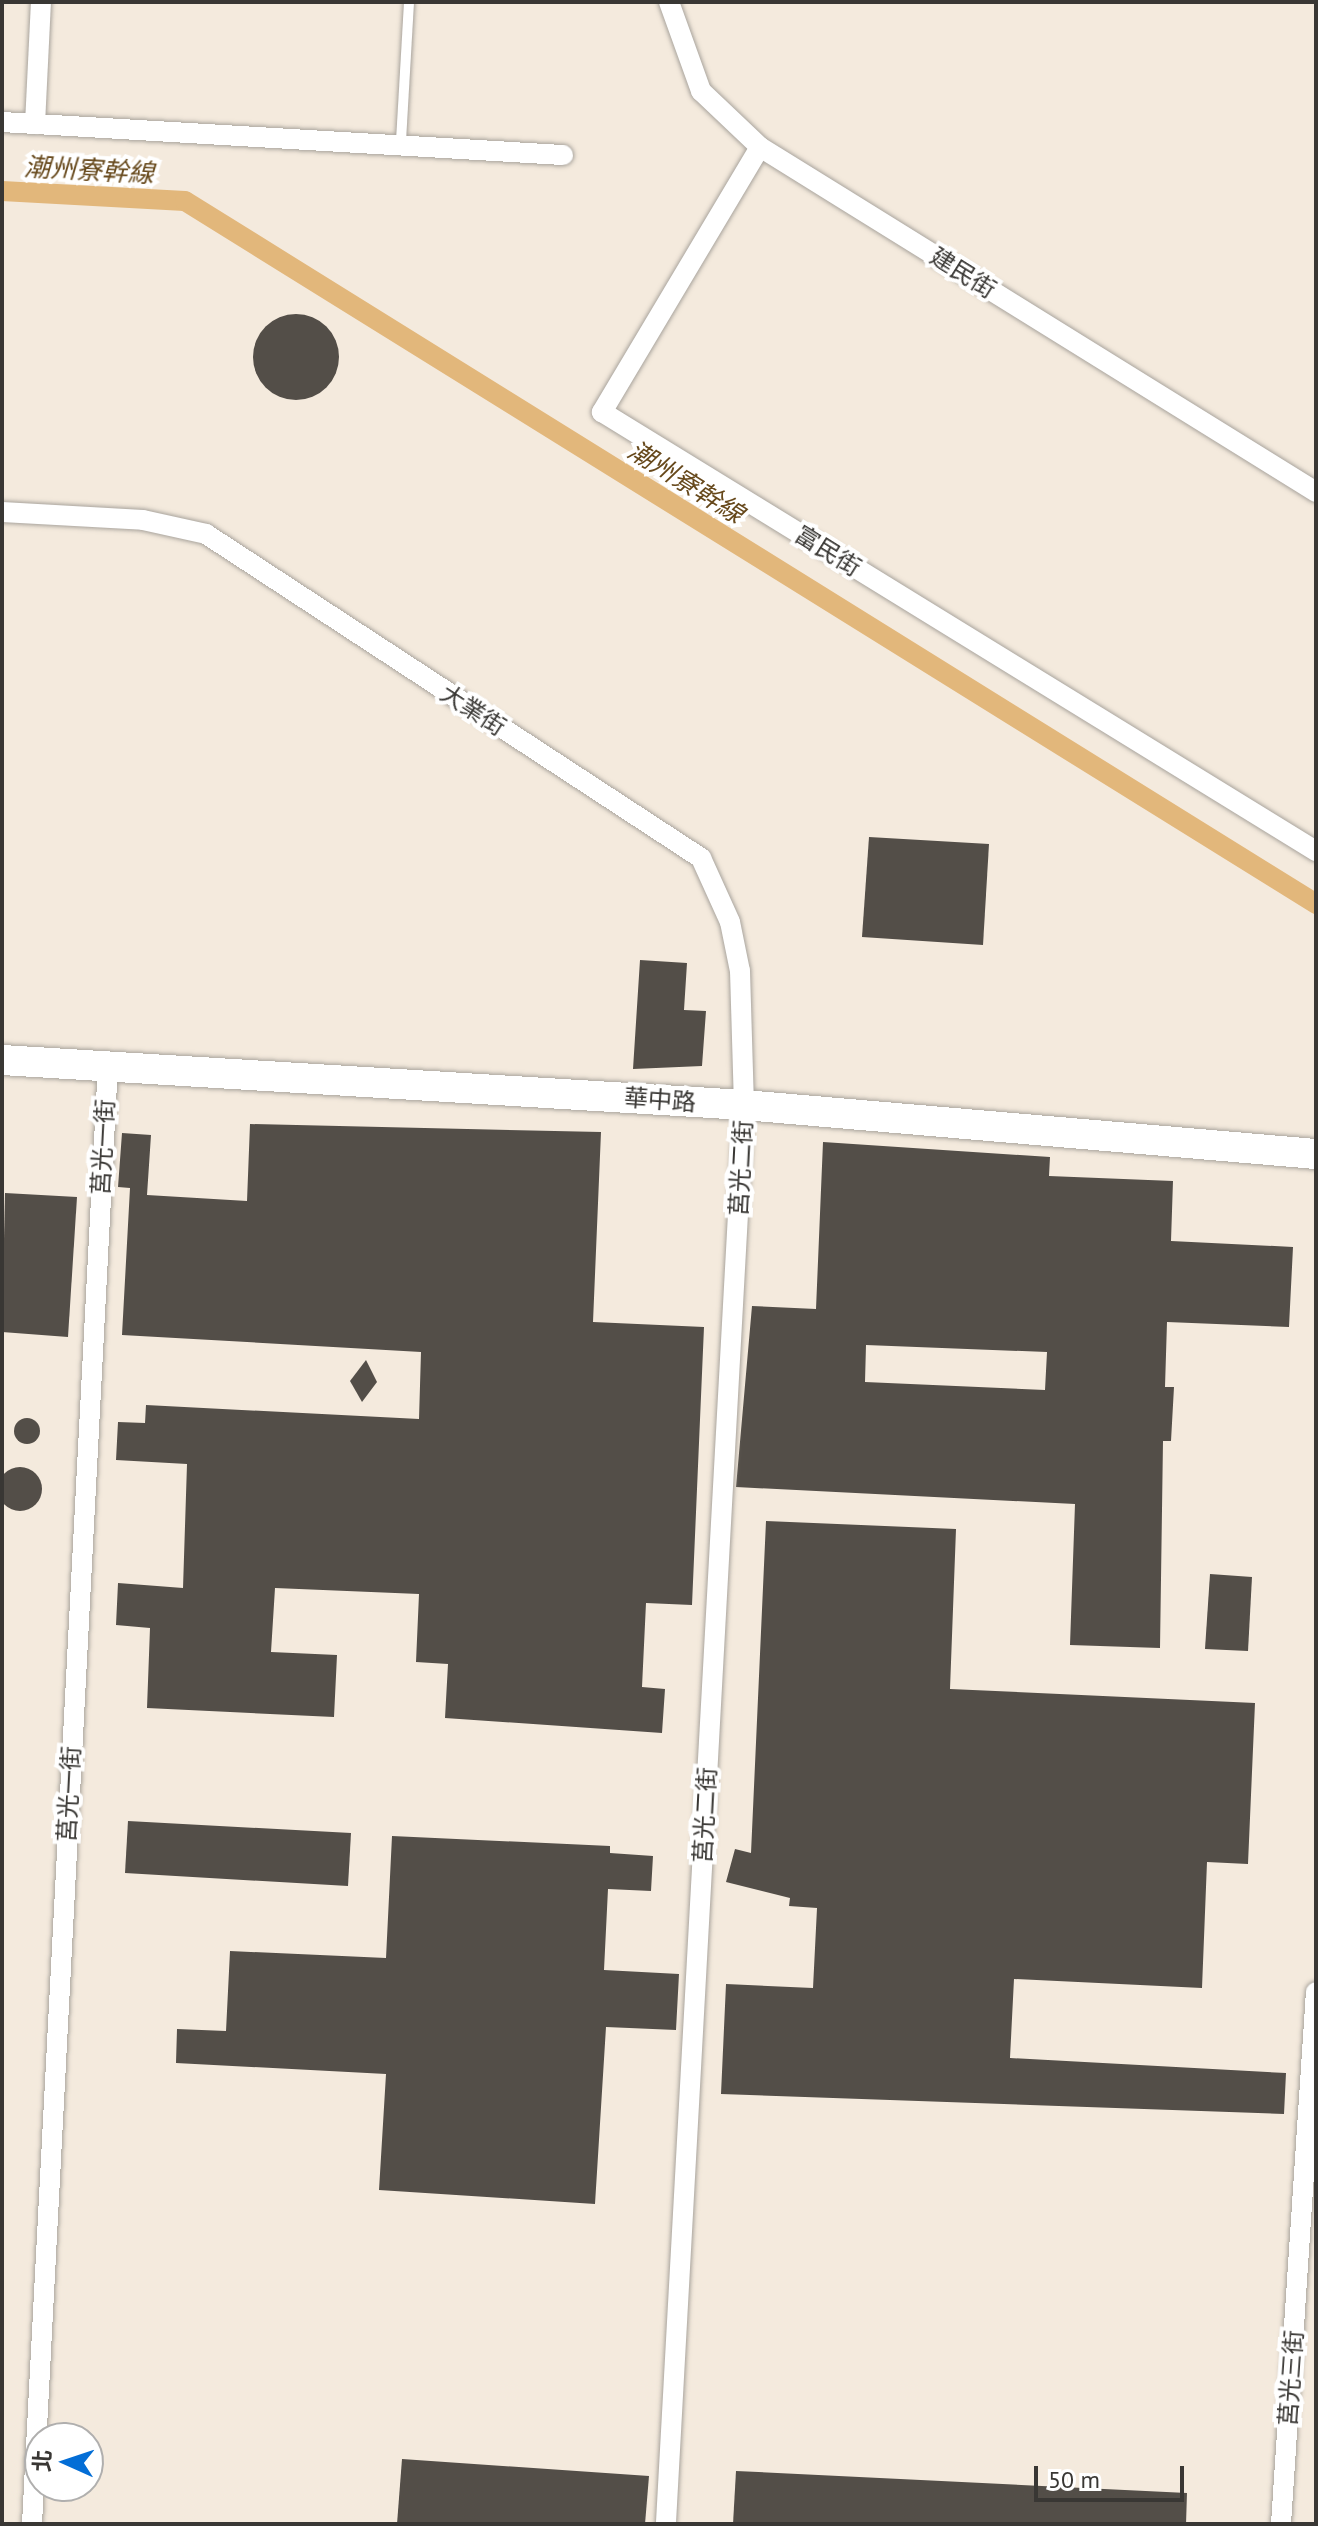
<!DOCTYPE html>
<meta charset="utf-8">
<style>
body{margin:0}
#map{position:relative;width:1318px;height:2526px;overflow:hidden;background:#fdf8f0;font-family:"PT Sans","Noto Sans TC",sans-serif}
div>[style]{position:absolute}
.built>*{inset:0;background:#f4eadd}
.canal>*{height:20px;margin:-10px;padding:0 10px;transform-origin:10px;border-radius:10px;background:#e2b77b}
.building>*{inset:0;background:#534e48}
.round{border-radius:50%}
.roads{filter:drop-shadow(0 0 2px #a9a49d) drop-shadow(0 0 2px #a9a49d)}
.service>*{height:10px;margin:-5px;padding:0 5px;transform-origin:5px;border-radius:5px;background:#fff}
.minor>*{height:20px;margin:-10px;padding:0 10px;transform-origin:10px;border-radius:10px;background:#fff}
.primary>*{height:30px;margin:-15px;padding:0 15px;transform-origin:15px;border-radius:15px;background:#fff}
span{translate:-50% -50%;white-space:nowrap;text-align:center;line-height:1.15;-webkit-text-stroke:8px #fff;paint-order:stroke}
.street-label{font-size:24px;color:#393734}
.water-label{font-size:26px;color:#67491c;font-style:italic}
.frame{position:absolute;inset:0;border:4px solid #393734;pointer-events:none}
.north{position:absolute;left:24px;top:2422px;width:80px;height:80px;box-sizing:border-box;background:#fff;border:2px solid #b0afae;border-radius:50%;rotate:273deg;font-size:22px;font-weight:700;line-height:32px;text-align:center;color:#393734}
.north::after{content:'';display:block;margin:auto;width:28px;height:36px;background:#046ed6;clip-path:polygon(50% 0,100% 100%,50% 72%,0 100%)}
.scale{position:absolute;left:1034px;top:2466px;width:150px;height:36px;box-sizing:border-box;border:4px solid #393734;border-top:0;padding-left:10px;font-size:24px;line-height:28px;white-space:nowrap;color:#393734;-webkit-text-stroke:6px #fff;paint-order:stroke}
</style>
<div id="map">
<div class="built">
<div style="clip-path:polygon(evenodd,2px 2px,1316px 2px,1316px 2524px,2px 2524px,2px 2px,40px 2438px,88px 2438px,88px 2486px,40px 2486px,40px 2438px)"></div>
</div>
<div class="canal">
<div style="left:2px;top:191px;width:183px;rotate:3.1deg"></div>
<div style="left:185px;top:201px;width:1332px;rotate:31.86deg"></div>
</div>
<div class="building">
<div class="round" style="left:253px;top:314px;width:86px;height:86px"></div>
<div style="clip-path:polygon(869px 837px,989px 844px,983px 945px,862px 937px)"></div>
<div style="clip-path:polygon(640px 960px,687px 963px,684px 1010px,706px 1011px,702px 1066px,633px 1069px)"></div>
<div style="clip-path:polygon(250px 1124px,601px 1132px,593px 1322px,704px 1327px,692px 1605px,646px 1603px,642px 1687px,665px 1689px,662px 1733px,445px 1718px,448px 1664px,416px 1662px,419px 1594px,275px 1588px,271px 1652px,337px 1655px,334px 1717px,147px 1708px,150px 1628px,116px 1625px,118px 1583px,183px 1588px,187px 1464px,116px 1460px,118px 1422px,145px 1423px,146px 1405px,419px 1419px,421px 1352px,122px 1335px,130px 1188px,118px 1187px,122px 1133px,151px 1135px,147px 1195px,247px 1201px)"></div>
<div style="clip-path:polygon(evenodd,823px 1142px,1050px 1157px,1049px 1176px,1173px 1181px,1171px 1241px,1293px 1247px,1289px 1327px,1167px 1322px,1165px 1387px,1174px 1387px,1171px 1441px,1163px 1441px,1160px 1648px,1070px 1645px,1075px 1504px,736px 1487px,752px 1306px,816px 1309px,823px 1142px,866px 1345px,1047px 1352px,1045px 1390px,865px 1382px,866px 1345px)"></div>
<div style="clip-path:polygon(5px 1193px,77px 1197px,68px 1337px,2px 1332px)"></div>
<div style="clip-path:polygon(366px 1360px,377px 1382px,362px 1402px,350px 1381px)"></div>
<div class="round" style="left:14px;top:1418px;width:26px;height:26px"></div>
<div class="round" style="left:-2px;top:1467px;width:44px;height:44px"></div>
<div style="clip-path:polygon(766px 1521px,956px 1529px,950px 1689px,1255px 1703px,1248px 1864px,1207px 1862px,1202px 1988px,1014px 1979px,1010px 2058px,1286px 2073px,1284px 2114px,721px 2094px,726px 1984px,813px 1988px,817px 1908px,789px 1906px,790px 1898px,726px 1882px,735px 1849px,751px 1853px)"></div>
<div style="clip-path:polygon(1210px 1574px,1252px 1577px,1248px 1651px,1205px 1649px)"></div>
<div style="clip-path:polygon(128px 1821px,351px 1833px,348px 1886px,125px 1873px)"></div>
<div style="clip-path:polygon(392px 1836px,610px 1846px,610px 1853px,653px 1856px,651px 1891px,608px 1889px,604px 1970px,679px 1974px,676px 2030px,606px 2027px,595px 2204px,379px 2190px,386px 2074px,176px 2063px,177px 2029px,226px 2031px,230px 1951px,386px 1958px)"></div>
<div style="clip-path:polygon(402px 2459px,649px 2476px,645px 2524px,397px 2524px)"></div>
<div style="clip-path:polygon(736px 2471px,1187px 2493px,1186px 2524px,733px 2524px)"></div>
</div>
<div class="roads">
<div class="service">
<div style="left:401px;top:141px;width:139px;rotate:-86.7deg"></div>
</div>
<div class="minor">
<div style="left:669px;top:2px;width:95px;rotate:70.2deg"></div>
<div style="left:701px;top:91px;width:81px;rotate:43.5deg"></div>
<div style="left:760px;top:147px;width:654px;rotate:31.82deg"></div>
<div style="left:2px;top:122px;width:562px;rotate:3.37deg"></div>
<div style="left:35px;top:124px;width:122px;rotate:-87.2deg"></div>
<div style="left:760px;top:147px;width:309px;rotate:120.8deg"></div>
<div style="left:602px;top:412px;width:838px;rotate:31.59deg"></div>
<div style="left:2px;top:512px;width:141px;rotate:3.2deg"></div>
<div style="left:143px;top:520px;width:65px;rotate:12.5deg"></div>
<div style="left:206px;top:534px;width:592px;rotate:33.21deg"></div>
<div style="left:701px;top:858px;width:70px;rotate:65.6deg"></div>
<div style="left:730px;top:922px;width:50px;rotate:78.5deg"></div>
<div style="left:740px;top:971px;width:134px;rotate:88.3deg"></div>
<div style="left:744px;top:1105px;width:1421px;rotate:93.15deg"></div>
<div style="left:32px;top:2524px;width:1461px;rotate:-87.02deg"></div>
<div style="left:1281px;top:2524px;width:533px;rotate:-86.24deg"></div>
</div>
<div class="primary">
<div style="left:2px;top:1060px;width:743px;rotate:3.47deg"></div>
<div style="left:744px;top:1105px;width:574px;rotate:4.9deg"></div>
</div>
</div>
<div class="street-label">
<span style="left:963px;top:273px;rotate:32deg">建民街</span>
<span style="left:828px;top:551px;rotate:32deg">富民街</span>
<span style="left:473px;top:710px;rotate:33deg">大業街</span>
<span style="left:660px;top:1100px;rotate:4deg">華中路</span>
<span style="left:103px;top:1147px;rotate:-87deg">莒光一街</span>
<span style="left:741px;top:1168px;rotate:-87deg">莒光二街</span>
<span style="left:69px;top:1794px;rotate:-87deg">莒光一街</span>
<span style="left:705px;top:1815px;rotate:-87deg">莒光二街</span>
<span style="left:1291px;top:2378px;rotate:-86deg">莒光三街</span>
</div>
<div class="water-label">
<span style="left:89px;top:170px;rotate:3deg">潮州寮幹線</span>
<span style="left:686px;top:482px;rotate:32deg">潮州寮幹線</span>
</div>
<div class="frame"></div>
<div class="north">北</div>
<div class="scale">50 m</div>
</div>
